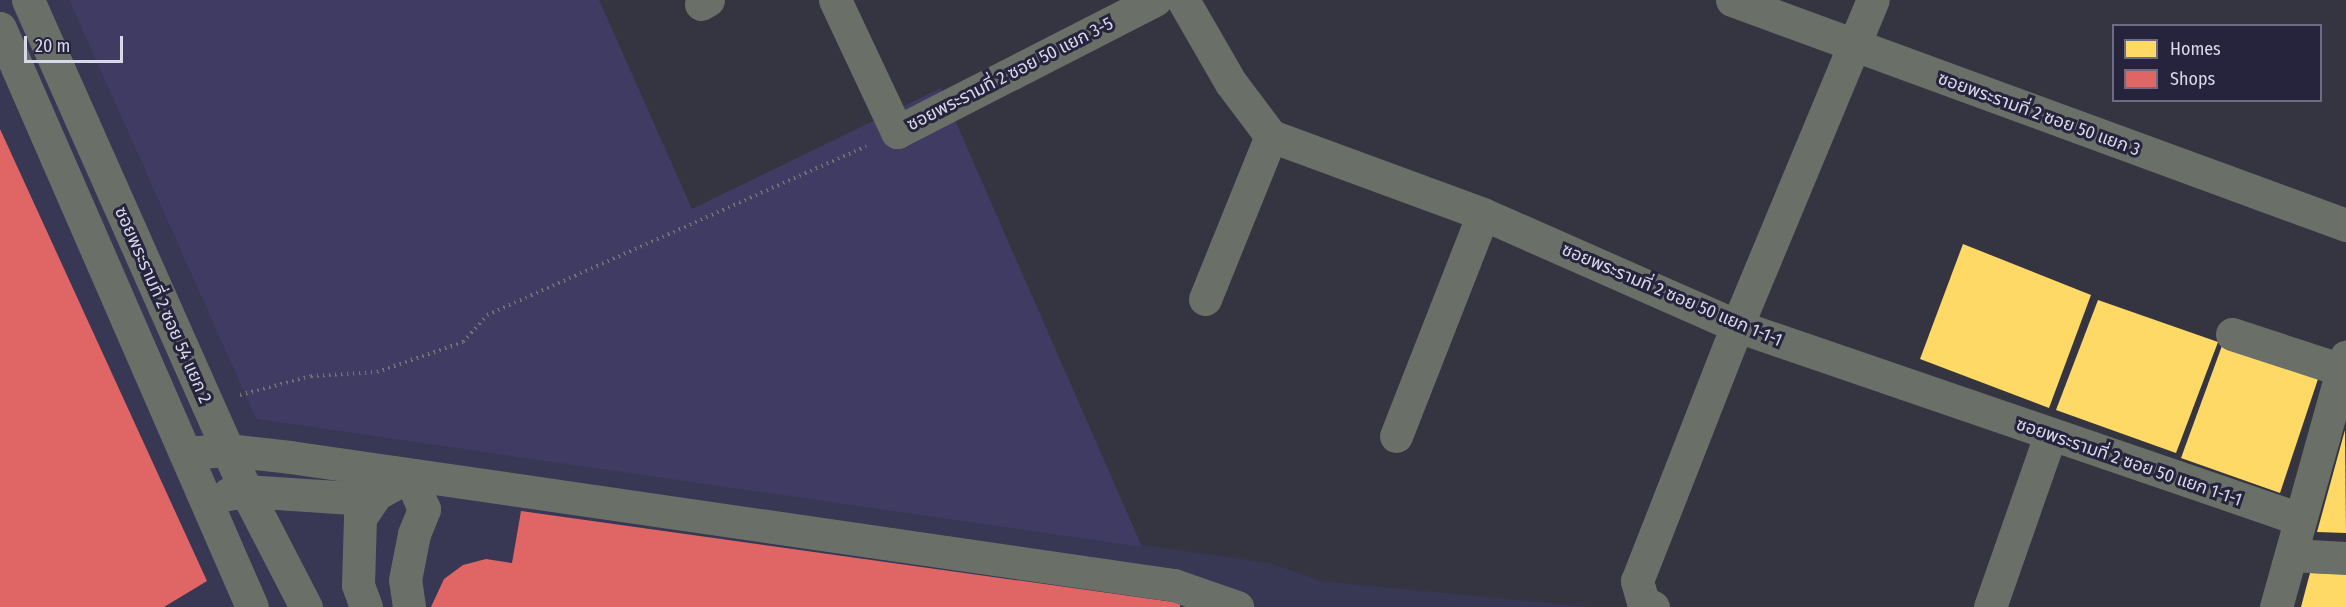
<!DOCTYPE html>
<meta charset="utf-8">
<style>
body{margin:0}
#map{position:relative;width:2346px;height:607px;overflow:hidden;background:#353441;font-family:"Fira Sans Condensed","Noto Sans Thai",sans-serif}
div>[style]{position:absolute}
.built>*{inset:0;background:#383754}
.green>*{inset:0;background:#3f3b63}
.homes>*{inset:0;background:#ffd966}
.shops>*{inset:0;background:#e06666}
.path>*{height:4px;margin-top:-2px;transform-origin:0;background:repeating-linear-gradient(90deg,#707473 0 1.5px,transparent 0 6px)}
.minor>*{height:33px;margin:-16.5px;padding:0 16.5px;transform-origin:16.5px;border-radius:16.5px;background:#6a7068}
span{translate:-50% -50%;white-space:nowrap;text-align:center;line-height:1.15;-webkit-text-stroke:6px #26243d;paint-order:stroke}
.street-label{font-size:18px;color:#d9d8e9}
.legend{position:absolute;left:2112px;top:24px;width:210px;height:78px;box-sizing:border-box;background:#26243d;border:2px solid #6e6c82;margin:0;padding:8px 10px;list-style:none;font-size:18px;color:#d9d8e9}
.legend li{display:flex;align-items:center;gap:12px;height:30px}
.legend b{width:30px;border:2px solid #6e6c82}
.scale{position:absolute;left:24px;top:36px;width:99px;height:27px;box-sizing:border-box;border:3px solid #d9d8e9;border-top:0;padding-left:8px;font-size:18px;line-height:21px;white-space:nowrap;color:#d9d8e9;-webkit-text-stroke:4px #26243d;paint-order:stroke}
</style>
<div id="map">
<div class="built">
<div style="clip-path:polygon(0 0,69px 0,256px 419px,1270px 563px,1321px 581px,1591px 607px,0 607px)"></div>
</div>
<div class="green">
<div style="clip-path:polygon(69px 0,599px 0,692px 209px,941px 88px,1142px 547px,256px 419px)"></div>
</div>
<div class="homes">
<div style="clip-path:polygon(1963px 244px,2091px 295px,2049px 408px,1920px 359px)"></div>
<div style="clip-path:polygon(2098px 300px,2218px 342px,2176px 453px,2056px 410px)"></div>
<div style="clip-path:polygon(2223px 343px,2319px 376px,2280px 493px,2181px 458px)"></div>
<div style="clip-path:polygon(2345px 430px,2346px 533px,2317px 532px)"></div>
<div style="clip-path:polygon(2310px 573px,2346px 574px,2346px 607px,2301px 607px)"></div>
</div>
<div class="shops">
<div style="clip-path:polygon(0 129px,207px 581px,164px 607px,0 607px)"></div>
<div style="clip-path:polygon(521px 511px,1180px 603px,1180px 607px,431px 607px,444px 579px,463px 565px,486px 559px,512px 563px)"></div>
</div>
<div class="path">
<div style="left:240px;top:395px;width:73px;rotate:-15deg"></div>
<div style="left:311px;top:376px;width:66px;rotate:-3.5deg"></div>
<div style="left:377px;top:372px;width:91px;rotate:-19.2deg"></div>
<div style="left:463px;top:342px;width:36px;rotate:-48deg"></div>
<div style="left:487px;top:315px;width:415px;rotate:-24deg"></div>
</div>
<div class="minor">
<div style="left:28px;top:0;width:537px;rotate:66.06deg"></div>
<div style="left:246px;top:491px;width:131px;rotate:62.7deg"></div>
<div style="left:835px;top:0;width:146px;rotate:64.8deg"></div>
<div style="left:897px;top:132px;width:290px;rotate:-27.1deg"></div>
<div style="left:1183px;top:0;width:96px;rotate:60deg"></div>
<div style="left:1231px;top:83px;width:66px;rotate:53deg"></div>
<div style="left:1271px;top:136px;width:226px;rotate:20.2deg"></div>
<div style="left:1483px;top:214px;width:278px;rotate:23.8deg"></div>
<div style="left:1737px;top:326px;width:595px;rotate:18.92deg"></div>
<div style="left:1732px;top:0;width:654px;rotate:20.13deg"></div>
<div style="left:701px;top:4px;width:8px;rotate:-30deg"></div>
<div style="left:0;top:28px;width:631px;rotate:66.48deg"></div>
<div style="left:1205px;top:299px;width:176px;rotate:-68deg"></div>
<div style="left:2232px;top:334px;width:116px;rotate:18.1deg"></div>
<div style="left:1396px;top:436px;width:238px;rotate:-68.6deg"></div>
<div style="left:185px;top:453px;width:42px;rotate:-4.1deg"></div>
<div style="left:227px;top:450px;width:63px;rotate:6.3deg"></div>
<div style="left:290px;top:457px;width:893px;rotate:8.24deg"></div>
<div style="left:1174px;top:585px;width:67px;rotate:19.2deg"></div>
<div style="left:228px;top:494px;width:18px;rotate:-9deg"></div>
<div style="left:246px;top:491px;width:106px;rotate:3.8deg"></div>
<div style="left:352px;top:498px;width:24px;rotate:-9deg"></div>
<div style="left:376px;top:494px;width:38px;rotate:-29deg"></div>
<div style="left:2291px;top:555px;width:55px;rotate:3.1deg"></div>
<div style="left:366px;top:607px;width:23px;rotate:-110deg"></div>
<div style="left:358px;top:585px;width:67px;rotate:-88.3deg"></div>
<div style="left:360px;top:518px;width:29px;rotate:-56deg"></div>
<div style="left:409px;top:607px;width:27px;rotate:-98deg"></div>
<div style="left:405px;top:580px;width:47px;rotate:-78.9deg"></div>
<div style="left:414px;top:534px;width:27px;rotate:-68deg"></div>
<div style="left:424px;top:509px;width:36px;rotate:-114deg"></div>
<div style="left:1653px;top:607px;width:11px;rotate:-153deg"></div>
<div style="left:1643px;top:602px;width:22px;rotate:-106deg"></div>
<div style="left:1637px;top:581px;width:274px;rotate:-68.6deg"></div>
<div style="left:1737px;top:326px;width:353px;rotate:-67.4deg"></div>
<div style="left:1990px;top:607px;width:181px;rotate:-70.7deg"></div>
<div style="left:2276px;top:607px;width:260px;rotate:-74.4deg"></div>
</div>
<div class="street-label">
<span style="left:1010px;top:74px;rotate:-27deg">ซอยพระรามที่ 2 ซอย 50 แยก 3-5</span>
<span style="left:2039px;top:114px;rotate:20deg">ซอยพระรามที่ 2 ซอย 50 แยก 3</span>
<span style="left:1672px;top:295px;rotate:23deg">ซอยพระรามที่ 2 ซอย 50 แยก 1-1-1</span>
<span style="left:163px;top:305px;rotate:66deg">ซอยพระรามที่ 2 ซอย 54 แยก 2</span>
<span style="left:2129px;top:462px;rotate:19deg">ซอยพระรามที่ 2 ซอย 50 แยก 1-1-1</span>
</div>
<ul class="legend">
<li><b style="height:16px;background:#ffd966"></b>Homes</li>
<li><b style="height:16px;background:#e06666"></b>Shops</li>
</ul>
<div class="scale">20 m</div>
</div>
